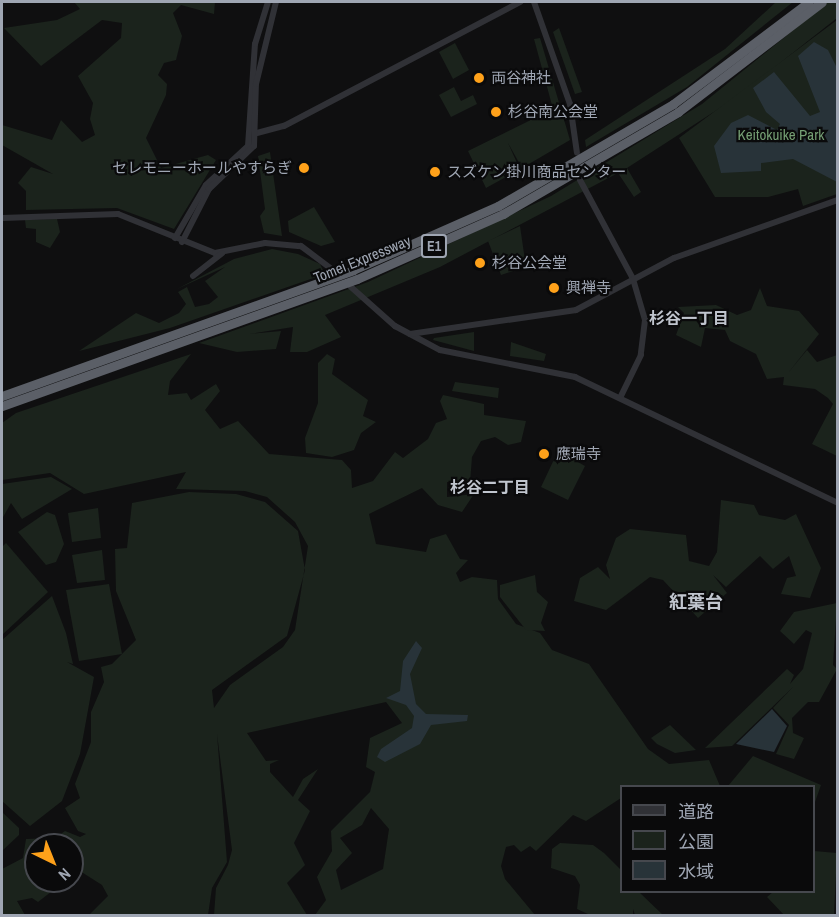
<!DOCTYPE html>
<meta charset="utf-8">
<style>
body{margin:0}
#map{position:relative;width:839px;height:917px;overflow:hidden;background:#0f0f10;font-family:"Archivo Narrow","Noto Sans JP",sans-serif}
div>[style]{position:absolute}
.green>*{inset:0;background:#1b231c}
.water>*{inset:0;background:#283339}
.tertiary>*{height:6px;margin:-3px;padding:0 3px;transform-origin:3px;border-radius:3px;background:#303136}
.motorway>*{height:9px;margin:-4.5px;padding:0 4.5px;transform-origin:4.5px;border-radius:4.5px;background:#5b5f67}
.dots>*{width:16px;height:16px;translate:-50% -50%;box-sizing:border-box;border:3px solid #0a0a0b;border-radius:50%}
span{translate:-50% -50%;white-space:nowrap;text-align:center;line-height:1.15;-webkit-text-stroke:4.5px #0a0a0b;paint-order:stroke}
.shield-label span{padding:2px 4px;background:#0a0a0b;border:2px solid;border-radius:4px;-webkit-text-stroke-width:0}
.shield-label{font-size:14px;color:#9fa6b3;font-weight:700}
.poi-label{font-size:15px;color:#9fa6b3}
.left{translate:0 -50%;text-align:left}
.right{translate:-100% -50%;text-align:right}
.park-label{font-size:15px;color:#759f74}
.street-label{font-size:15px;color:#9fa6b3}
.neighbourhood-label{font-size:16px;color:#c0c5ce;font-weight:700}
.quarter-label{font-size:18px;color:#c0c5ce;font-weight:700}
.frame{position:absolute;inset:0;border:3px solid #9fa6b3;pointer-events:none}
.legend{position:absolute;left:620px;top:785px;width:195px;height:108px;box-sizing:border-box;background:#0a0a0b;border:2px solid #46484e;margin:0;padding:8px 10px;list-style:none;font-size:18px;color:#9fa6b3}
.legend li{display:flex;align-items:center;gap:12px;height:30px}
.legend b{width:30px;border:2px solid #46484e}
.north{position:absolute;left:24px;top:833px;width:60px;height:60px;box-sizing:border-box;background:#0a0a0b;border:2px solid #46484e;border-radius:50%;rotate:137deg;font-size:16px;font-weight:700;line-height:24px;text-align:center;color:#9fa6b3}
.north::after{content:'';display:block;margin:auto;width:21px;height:27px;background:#fea11a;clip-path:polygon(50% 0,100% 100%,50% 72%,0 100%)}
</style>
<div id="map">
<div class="green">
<div style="clip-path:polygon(74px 2px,215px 2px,214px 14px,181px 5px,173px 13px,182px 36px,176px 60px,164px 63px,158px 75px,167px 84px,166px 95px,146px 138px,161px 168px,208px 155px,216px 160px,174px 229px,117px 208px,26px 210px,26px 191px,18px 183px,31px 167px,53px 174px,2px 145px,2px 125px,52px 140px,61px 120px,82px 142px,95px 135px,90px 119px,93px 103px,78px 76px,121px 38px,122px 23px,102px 20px,41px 66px,4px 28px,57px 20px,80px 9px)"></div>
<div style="clip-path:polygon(776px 2px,793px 2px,687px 87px,586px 147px,585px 140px,725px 49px)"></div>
<div style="clip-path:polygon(828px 2px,837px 2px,837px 18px,737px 97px,627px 168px,641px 192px,634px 197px,618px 173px,440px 267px,325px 315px,341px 337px,307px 352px,290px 352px,293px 327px,249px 334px,281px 331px,276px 349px,237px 352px,199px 343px,368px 282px,551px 196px,702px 104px)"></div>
<div style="clip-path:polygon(837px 20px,837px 194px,803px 206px,798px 189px,768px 197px,715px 197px,679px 138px)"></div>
<div style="clip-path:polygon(559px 28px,582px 92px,575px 94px,553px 32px)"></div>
<div style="clip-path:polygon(540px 38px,570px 140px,522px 168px,508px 143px,518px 165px,515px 172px,486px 188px,468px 151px,553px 109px,534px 39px)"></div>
<div style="clip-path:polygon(455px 43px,469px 70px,453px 79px,439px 52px)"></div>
<div style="clip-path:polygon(454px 87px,461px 101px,473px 95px,477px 104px,451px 117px,439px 95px)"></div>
<div style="clip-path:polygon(270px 152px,282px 236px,264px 233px,260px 216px,265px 209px,258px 156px)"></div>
<div style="clip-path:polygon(314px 207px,335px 242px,321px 246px,289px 232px,288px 221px)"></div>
<div style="clip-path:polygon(57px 219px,60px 232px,50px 248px,36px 242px,36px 229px,26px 228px,25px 220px)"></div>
<div style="clip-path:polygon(520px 226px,526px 267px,501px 275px,488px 241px)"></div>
<div style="clip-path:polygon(272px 249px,298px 254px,320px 264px,325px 274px,170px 328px,79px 351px,136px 313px,159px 323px,179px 313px,186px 304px,178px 292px,187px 287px,195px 307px,209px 304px,218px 297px,205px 281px,225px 267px,177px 289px,234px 259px)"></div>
<div style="clip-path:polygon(760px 288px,767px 306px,799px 311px,819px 334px,788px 373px,807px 350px,817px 362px,837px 355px,837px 456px,812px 444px,833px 404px,828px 398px,815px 389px,783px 385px,784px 377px,767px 379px,756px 354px,730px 341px,725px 330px,705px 328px,701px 347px,676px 335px,684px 313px,678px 307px,716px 305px,737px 315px,751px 310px)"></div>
<div style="clip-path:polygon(474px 332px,474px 351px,433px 340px,434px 338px)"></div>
<div style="clip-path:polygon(511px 342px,546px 354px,544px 361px,510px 356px)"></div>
<div style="clip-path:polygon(evenodd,191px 354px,170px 381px,168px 395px,187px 393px,191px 400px,216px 384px,220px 391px,205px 410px,220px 429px,238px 421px,269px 454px,342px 460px,351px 470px,352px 488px,373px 481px,395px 452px,403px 458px,428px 439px,436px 423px,447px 419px,440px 401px,443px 395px,484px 404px,484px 415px,526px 421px,521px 442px,508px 445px,495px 437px,481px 441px,472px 457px,470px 483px,447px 482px,447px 497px,474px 494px,462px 512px,438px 505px,422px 488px,369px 514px,376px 544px,426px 552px,430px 539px,446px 534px,460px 559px,468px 560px,456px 573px,460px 582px,472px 577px,497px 580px,498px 599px,516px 624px,540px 633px,552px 650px,589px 664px,648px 749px,669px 764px,709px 760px,720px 786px,622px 786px,621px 798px,586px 821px,573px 815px,536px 851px,530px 846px,521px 852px,514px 845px,506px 847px,501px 866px,505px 879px,535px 915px,315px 915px,326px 900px,317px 877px,332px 851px,331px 831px,370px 792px,375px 772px,366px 767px,370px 738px,402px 723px,386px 702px,247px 733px,266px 761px,279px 760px,270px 764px,270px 772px,293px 797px,303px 779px,318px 769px,298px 800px,310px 811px,294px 843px,305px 865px,287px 883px,307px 915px,214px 915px,216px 888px,228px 865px,232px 850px,217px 734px,227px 862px,212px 888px,208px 915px,89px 915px,108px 896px,102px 885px,72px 866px,72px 845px,36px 845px,36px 881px,65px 881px,38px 902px,32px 898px,17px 901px,25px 915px,2px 915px,2px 869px,23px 858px,26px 839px,55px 838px,65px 831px,80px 837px,86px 834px,78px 831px,65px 808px,80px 798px,75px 784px,91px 742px,91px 712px,104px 682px,101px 667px,112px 664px,136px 640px,116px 591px,115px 549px,127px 548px,132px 503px,189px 492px,236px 494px,265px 502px,298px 531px,305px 570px,287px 636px,212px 690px,214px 708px,230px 685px,283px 647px,295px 630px,308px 546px,295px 522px,267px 497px,245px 491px,176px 489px,186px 472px,84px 494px,50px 473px,2px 480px,2px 423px,16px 413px,191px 354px,371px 808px,389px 829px,383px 869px,341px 890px,336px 870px,352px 853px,340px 838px,362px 825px,371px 808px)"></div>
<div style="clip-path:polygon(327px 354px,335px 359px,332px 374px,368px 400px,363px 416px,376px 422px,361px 433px,354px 450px,332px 457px,306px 453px,305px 438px,318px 403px,318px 363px)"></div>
<div style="clip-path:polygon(455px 382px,499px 388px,498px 398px,452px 391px)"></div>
<div style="clip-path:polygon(558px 451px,585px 466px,568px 500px,541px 487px)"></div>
<div style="clip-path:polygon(51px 477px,72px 489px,22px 519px,11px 503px,2px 519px,2px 484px)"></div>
<div style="clip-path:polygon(721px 500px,754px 505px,759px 515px,785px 520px,796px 514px,821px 568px,810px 598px,781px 594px,787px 578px,796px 576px,789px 556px,773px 569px,760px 556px,726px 587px,713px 575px,727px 593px,698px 618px,663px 580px,650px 577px,606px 610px,574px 601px,580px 578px,598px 567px,610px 579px,606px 565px,616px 538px,630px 529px,686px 535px,689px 561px,709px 566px,717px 552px)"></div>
<div style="clip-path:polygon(98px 508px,101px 538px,72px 542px,68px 513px)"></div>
<div style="clip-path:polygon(47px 512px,55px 515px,64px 544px,56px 562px,46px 565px,18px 532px)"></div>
<div style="clip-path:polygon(6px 543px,48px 592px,2px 635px,2px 547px)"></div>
<div style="clip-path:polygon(102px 550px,105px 580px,77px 583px,72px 555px)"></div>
<div style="clip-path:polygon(535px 575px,537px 592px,548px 602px,541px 623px,545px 631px,526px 630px,500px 597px,500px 585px)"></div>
<div style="clip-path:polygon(109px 584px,122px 654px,79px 661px,66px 590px)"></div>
<div style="clip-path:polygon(52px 596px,66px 633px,73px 664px,67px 662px,94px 677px,80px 754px,62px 801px,30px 826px,2px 801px,2px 640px)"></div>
<div style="clip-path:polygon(837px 603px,833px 665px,837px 669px,819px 702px,808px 702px,792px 718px,793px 733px,804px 738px,794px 759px,776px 754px,789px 725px,773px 708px,793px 687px,732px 746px,705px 748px,787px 669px,794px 675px,790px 684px,803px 669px,812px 633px,806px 630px,794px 644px,780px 631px,794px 612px)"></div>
<div style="clip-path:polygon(670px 725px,696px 750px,675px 753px,657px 744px,651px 738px)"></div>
<div style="clip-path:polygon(753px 756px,821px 785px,814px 805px,814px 786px,728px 786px)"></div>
<div style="clip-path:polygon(2px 812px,19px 828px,19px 835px,2px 851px)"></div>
<div style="clip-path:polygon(560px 843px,593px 845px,604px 853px,621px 870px,622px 892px,639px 892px,663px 915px,635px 915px,633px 909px,633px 915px,590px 915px,577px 909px,580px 885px,575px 876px,551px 868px,552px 849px)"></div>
<div style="clip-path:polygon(814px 851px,837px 853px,834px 915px,784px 915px,767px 897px,773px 892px,814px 892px)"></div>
</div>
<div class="water">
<div style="clip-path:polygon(814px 42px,828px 50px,837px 68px,837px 182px,793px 159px,761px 163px,761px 171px,721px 173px,714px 146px,731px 123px,748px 115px,777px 130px,780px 124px,766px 112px,753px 88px,774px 72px,810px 116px,820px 112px,798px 56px)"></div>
<div style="clip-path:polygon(416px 641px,422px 648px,410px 674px,416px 704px,426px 714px,468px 715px,467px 721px,431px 725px,420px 744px,385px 762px,377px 757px,381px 749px,412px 728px,414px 716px,406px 705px,386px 698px,400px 691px,403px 661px)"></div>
<div style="clip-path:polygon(772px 709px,787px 726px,774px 752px,736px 744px)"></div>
</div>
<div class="tertiary">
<div style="left:534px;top:2px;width:108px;rotate:70.6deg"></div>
<div style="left:570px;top:104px;width:49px;rotate:81.9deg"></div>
<div style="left:257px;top:133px;width:28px;rotate:-15deg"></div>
<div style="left:284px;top:126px;width:267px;rotate:-27.7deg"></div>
<div style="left:580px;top:180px;width:112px;rotate:61.8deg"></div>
<div style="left:633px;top:279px;width:43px;rotate:73.7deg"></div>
<div style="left:645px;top:320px;width:35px;rotate:97deg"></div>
<div style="left:641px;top:355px;width:48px;rotate:116deg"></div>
<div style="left:2px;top:218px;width:116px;rotate:-2deg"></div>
<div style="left:118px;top:214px;width:105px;rotate:21.9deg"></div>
<div style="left:215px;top:253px;width:51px;rotate:-11.3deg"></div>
<div style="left:265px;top:243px;width:36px;rotate:5deg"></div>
<div style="left:301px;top:246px;width:36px;rotate:37deg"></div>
<div style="left:175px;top:238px;width:61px;rotate:-59.7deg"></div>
<div style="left:206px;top:185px;width:57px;rotate:-42.9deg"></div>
<div style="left:248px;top:146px;width:102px;rotate:-86.1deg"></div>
<div style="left:255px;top:44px;width:44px;rotate:-72.8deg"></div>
<div style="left:182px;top:242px;width:59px;rotate:-63deg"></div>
<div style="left:209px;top:189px;width:62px;rotate:-43.7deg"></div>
<div style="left:254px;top:146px;width:62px;rotate:-88.2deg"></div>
<div style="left:256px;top:84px;width:84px;rotate:-76.3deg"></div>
<div style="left:193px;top:276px;width:37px;rotate:-38deg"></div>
<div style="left:351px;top:287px;width:59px;rotate:41.6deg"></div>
<div style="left:395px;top:326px;width:51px;rotate:28.1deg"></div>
<div style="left:440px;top:350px;width:138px;rotate:11.3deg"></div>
<div style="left:575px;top:377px;width:292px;rotate:25.6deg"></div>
<div style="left:410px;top:334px;width:168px;rotate:-8.2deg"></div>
<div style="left:576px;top:310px;width:111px;rotate:-28deg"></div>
<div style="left:674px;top:258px;width:174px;rotate:-19.5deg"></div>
</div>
<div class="motorway">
<div style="left:2px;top:396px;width:373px;rotate:-19.7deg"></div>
<div style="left:353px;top:270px;width:158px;rotate:-23.8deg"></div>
<div style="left:498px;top:206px;width:203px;rotate:-30.2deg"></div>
<div style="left:673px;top:104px;width:170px;rotate:-36.9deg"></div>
<div style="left:2px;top:406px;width:377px;rotate:-19.7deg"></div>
<div style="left:357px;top:279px;width:160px;rotate:-24deg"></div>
<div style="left:503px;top:214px;width:203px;rotate:-30.2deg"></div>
<div style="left:678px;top:112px;width:181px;rotate:-37.4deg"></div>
</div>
<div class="dots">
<div style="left:479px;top:78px;background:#fea11a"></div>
<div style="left:496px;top:112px;background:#fea11a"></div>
<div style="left:304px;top:168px;background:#fea11a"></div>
<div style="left:435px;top:172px;background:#fea11a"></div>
<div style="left:480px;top:263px;background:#fea11a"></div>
<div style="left:554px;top:288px;background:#fea11a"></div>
<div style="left:544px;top:454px;background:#fea11a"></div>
</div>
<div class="shield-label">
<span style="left:434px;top:246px">E1</span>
</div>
<div class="poi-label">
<span class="left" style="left:491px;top:78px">両谷神社</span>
<span class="left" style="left:508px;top:112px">杉谷南公会堂</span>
<span class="right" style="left:292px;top:168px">セレモニーホールやすらぎ</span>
<span class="left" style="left:447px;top:172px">スズケン掛川商品センター</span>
<span class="left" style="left:492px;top:263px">杉谷公会堂</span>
<span class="left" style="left:566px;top:288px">興禅寺</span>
<span class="left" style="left:556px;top:454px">應瑞寺</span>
</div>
<div class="park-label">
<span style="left:781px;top:135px">Keitokuike Park</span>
</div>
<div class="street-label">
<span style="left:362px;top:259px;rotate:-22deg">Tomei Expressway</span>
</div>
<div class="neighbourhood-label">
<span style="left:689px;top:318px">杉谷一丁目</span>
<span style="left:490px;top:487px">杉谷二丁目</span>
</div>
<div class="quarter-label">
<span style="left:696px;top:602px">紅葉台</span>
</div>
<div class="frame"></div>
<ul class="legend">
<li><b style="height:8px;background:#303136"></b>道路</li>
<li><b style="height:16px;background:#1b231c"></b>公園</li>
<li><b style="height:16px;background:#283339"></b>水域</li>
</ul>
<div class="north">N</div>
</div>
